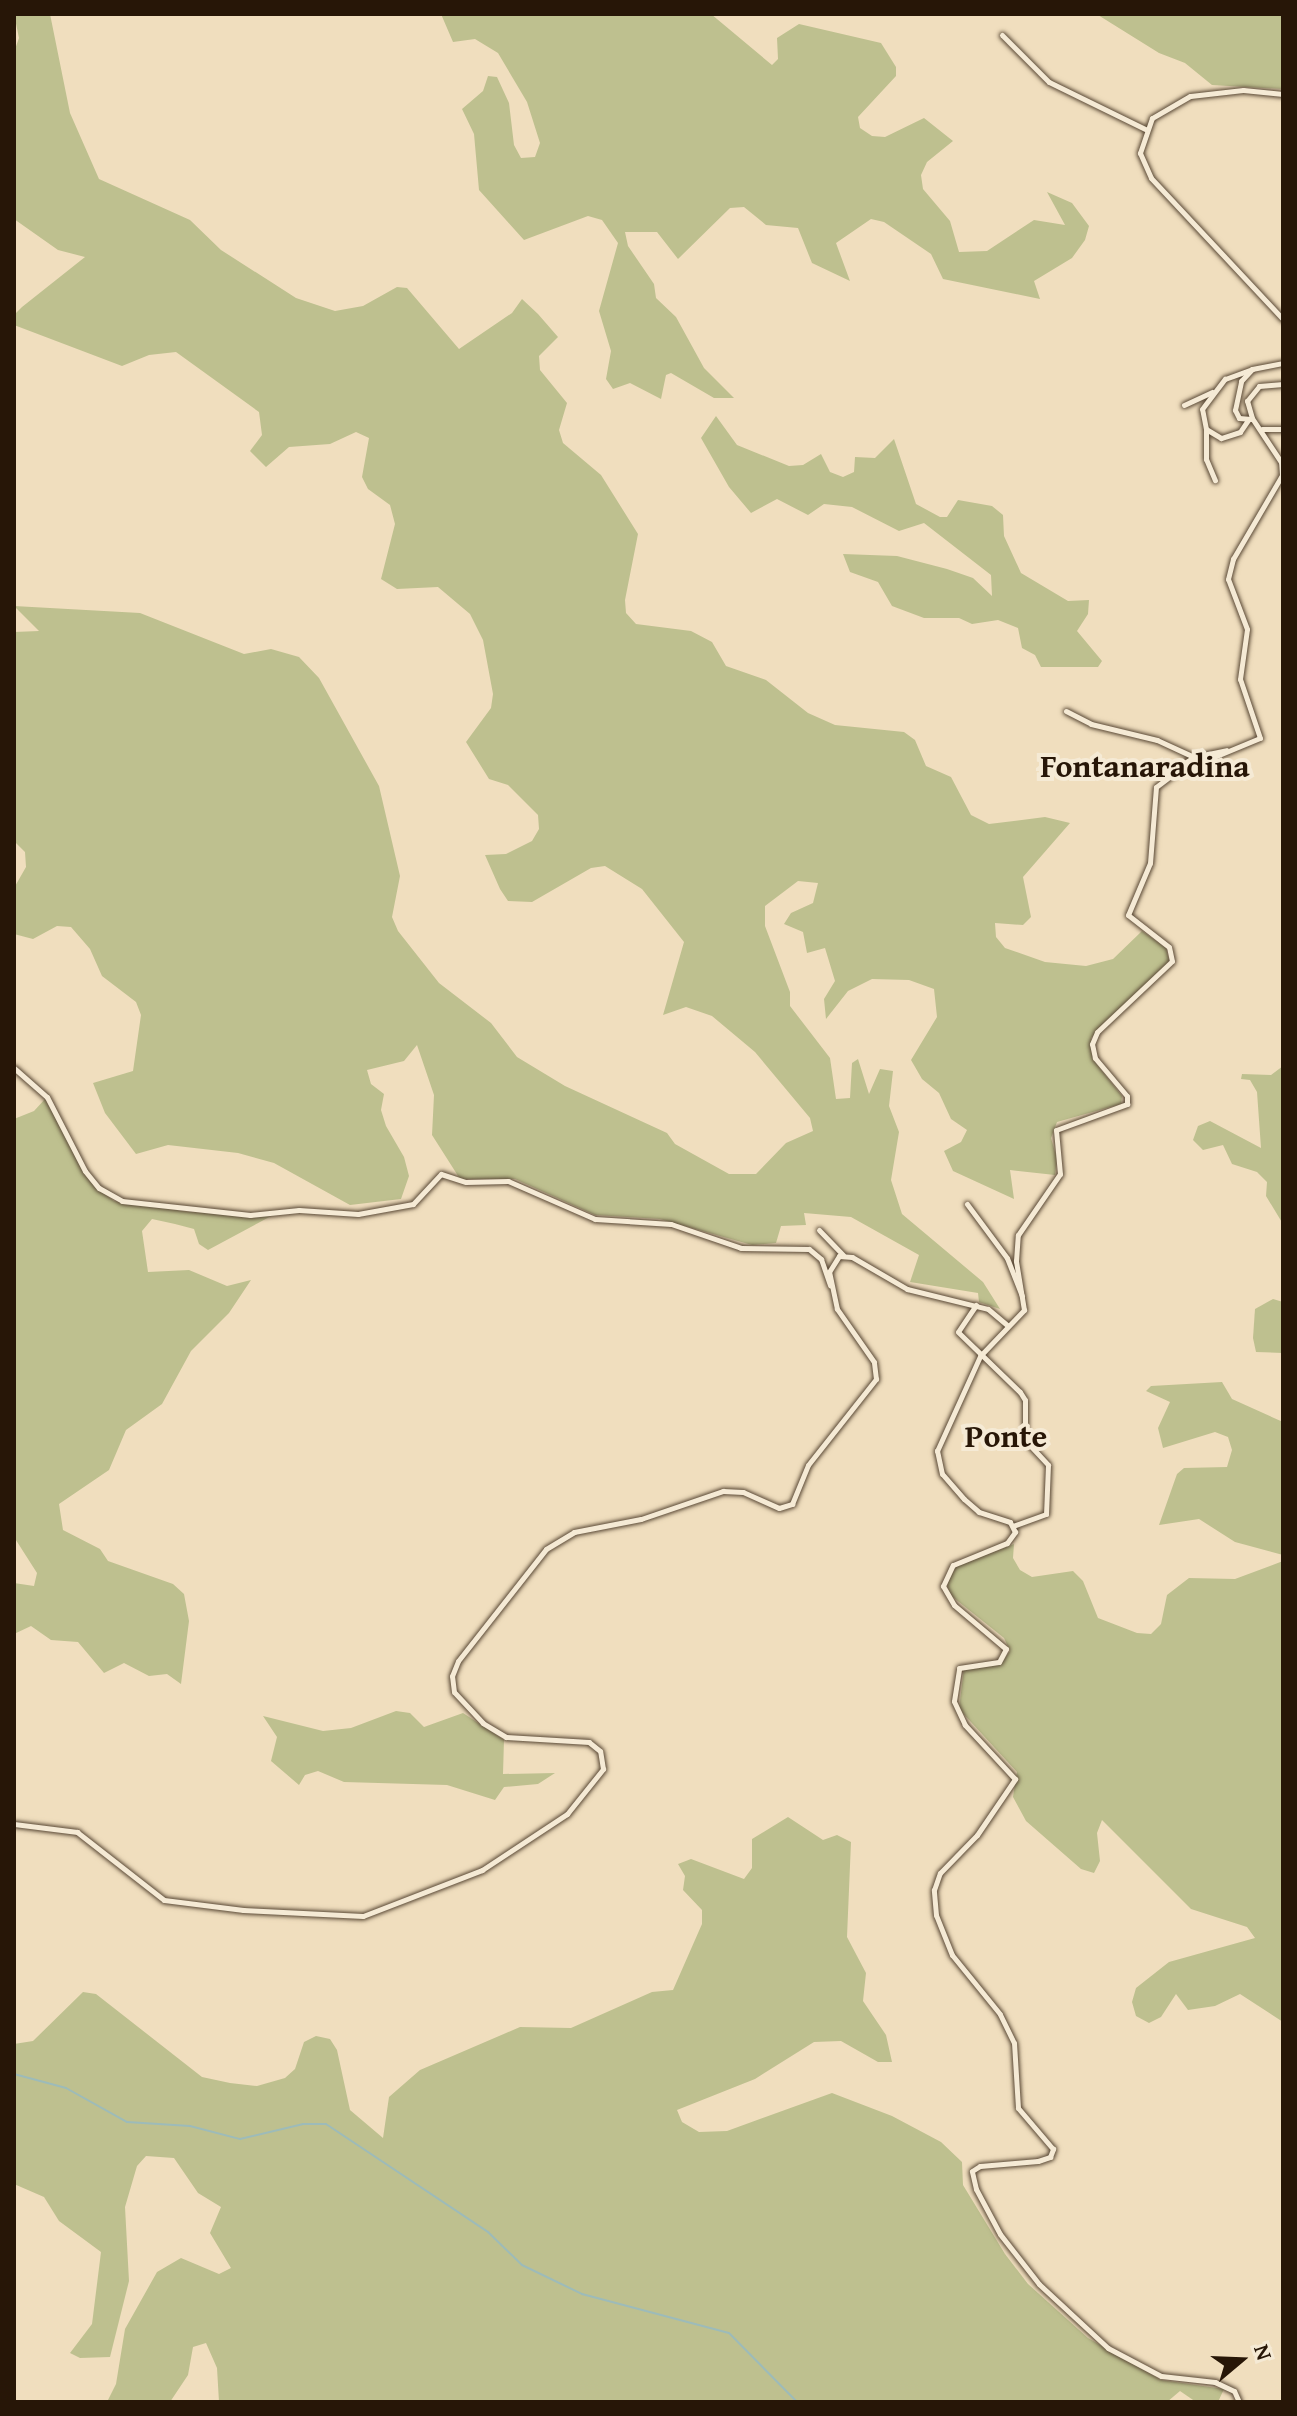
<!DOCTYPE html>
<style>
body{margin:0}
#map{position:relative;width:1297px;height:2416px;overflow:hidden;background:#f0debe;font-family:"Gentium Book Plus",serif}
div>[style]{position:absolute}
.green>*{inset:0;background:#bec08f}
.stream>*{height:2px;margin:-1px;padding:0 1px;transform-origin:1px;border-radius:1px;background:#9dbbb9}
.roads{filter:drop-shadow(0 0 2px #594835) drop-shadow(0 0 2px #594835)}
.minor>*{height:5px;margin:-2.5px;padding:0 2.5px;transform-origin:2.5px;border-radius:2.5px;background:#f5ead5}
span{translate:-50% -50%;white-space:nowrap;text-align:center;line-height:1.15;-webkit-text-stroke:8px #f5ead5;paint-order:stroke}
.quarter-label{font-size:32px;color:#271607;font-weight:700}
.frame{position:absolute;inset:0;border:16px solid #271607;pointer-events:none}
.north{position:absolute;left:1201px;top:2320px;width:80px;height:80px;-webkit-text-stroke:6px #f5ead5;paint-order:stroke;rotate:71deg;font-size:22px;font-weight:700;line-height:32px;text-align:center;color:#271607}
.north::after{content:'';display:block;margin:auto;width:28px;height:36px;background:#271607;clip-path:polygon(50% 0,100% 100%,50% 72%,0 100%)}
</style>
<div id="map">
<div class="green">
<div style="clip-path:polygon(14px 14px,50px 14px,70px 113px,99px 179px,190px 220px,221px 250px,296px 298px,335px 311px,363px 306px,397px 287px,407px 288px,459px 349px,512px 313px,522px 299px,538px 314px,558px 337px,539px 356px,540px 370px,567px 403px,559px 430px,563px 443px,601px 475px,638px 534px,625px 600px,626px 613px,636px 624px,691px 631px,712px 642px,726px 666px,766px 680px,808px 713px,835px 725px,904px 732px,915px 740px,926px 766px,951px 777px,971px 815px,989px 824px,1045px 817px,1070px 823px,1023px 877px,1031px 917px,1023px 925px,995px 923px,996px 937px,1005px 948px,1045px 962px,1086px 966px,1113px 959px,1142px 931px,1166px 948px,1169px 960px,1164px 968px,1091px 1038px,1094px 1061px,1122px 1096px,1121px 1104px,1057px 1122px,1051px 1138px,1057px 1159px,1055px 1175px,1010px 1170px,1014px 1199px,953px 1171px,944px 1151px,961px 1142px,967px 1130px,951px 1119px,939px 1093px,922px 1079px,911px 1060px,937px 1017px,934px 989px,909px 980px,872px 979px,848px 991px,826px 1019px,824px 999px,835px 981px,825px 948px,807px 953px,803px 932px,784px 924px,791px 913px,813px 903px,818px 883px,798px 881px,765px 906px,765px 926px,790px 992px,790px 1006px,830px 1058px,836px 1099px,850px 1098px,852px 1063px,858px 1059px,869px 1094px,880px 1069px,893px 1071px,889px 1106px,899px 1132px,891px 1180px,902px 1214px,983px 1282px,1000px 1309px,979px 1302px,978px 1293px,910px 1282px,919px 1255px,851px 1217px,804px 1213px,806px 1225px,781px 1226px,776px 1243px,752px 1245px,660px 1219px,595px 1215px,515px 1179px,460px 1179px,432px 1135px,434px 1095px,417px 1045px,404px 1061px,367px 1070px,371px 1084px,384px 1094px,381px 1110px,386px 1126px,404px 1157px,409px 1176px,401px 1199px,350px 1205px,274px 1163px,238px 1153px,168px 1145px,136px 1154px,105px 1113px,93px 1083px,133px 1071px,141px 1015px,136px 1002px,102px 976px,90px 949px,71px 927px,57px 926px,33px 939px,14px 934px,14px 888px,26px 867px,25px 852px,14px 841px,14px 632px,39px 631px,14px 606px,140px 613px,244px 654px,271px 649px,299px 657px,319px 678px,379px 786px,400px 876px,392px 917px,398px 931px,439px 983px,491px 1023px,517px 1057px,565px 1086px,667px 1133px,675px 1144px,729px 1174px,756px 1174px,786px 1143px,813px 1131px,810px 1118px,755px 1052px,712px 1016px,686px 1007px,663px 1015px,684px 942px,642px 889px,605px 866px,591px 868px,532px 902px,508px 901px,500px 889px,485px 855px,506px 854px,532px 841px,539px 829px,538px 815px,508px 785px,489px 779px,466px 742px,491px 708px,493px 694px,483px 640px,470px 614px,438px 587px,397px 589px,381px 579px,395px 524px,390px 505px,368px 489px,362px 477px,369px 438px,356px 432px,330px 444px,289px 447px,266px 467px,250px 451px,262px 435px,259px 412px,176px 352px,149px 355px,122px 366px,14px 325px,14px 315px,22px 307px,85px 257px,58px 250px,14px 219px,14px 52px,19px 38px)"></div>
<div style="clip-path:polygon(441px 14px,711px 14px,772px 65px,778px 59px,777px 38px,799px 24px,881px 43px,896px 67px,896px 76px,858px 117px,860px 128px,872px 136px,885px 137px,924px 118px,953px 141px,927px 162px,921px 175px,923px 189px,950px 221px,959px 252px,987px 251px,1034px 220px,1065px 225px,1047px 192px,1072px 203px,1089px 226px,1085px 240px,1072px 258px,1034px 281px,1040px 299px,943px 279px,931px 254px,884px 222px,871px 219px,836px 243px,850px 281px,812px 263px,798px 228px,766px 225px,744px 207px,730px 208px,678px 259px,657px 232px,625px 232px,628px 246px,654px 284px,656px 298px,676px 317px,704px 368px,734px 398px,714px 398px,671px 373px,666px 375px,661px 399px,630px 383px,613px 389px,606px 379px,611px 351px,599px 311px,618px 243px,602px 220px,588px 216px,524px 240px,479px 190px,474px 134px,462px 109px,483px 91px,488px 76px,497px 77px,509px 103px,514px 145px,521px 158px,535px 157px,540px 143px,527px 102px,498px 53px,475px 39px,453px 42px)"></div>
<div style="clip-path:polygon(1080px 14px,1283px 14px,1283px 89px,1212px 85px,1185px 63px,1159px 53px,1098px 15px)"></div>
<div style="clip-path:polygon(716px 416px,737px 445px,789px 466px,803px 465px,821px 454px,830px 472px,843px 477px,854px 472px,855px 457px,875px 458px,894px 439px,916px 504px,940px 517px,947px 517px,958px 500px,992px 506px,1003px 515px,1004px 536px,1021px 573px,1068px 601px,1089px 600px,1088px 614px,1077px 631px,1102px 661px,1098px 667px,1041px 667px,1035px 655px,1022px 648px,1018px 628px,998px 620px,972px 624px,959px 618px,924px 618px,892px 606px,878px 582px,850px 572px,843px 554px,897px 556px,947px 569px,973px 578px,992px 596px,991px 575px,924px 523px,899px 531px,852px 507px,824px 504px,808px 515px,777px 499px,751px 513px,729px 487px,701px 438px)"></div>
<div style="clip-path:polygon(1283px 1066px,1283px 1224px,1266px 1196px,1267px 1182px,1257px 1172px,1232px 1164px,1223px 1145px,1203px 1150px,1193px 1140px,1198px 1126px,1210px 1121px,1261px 1148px,1257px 1092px,1250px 1080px,1241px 1079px,1242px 1074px,1271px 1075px)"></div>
<div style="clip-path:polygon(45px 1099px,94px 1186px,114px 1201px,189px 1212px,273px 1215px,208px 1250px,199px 1244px,194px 1229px,175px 1224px,152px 1219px,142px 1231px,148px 1272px,189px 1270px,227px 1286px,251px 1280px,229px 1313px,191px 1351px,162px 1404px,126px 1430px,109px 1470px,59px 1504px,63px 1530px,100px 1549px,108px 1561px,173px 1584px,184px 1594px,189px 1621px,181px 1684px,167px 1674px,149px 1676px,124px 1663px,104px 1673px,78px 1642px,51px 1640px,31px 1626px,14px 1634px,14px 1583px,34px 1586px,37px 1573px,14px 1537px,14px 1119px,34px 1111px)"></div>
<div style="clip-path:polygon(1273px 1299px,1283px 1302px,1283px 1353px,1256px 1352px,1253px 1338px,1255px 1309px)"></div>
<div style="clip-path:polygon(1222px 1382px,1232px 1399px,1283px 1422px,1283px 1555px,1235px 1542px,1199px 1519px,1159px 1525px,1177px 1474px,1184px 1468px,1227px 1467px,1232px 1450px,1228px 1437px,1215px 1432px,1163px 1448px,1158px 1428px,1170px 1402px,1146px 1391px,1151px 1386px)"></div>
<div style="clip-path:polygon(1014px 1544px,1013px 1558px,1020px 1570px,1032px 1577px,1073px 1571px,1083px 1581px,1098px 1618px,1137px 1633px,1151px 1634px,1161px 1624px,1167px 1595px,1189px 1578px,1235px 1579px,1283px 1561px,1283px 2022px,1240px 1994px,1215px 2006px,1188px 2010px,1176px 1994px,1161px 2017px,1149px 2023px,1136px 2016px,1132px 2002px,1136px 1988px,1169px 1962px,1255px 1938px,1247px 1927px,1191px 1909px,1102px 1820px,1097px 1833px,1100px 1861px,1094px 1873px,1081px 1869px,1026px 1821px,1013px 1797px,1017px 1772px,959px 1709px,964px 1668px,1001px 1664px,1010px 1651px,1004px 1638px,949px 1594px,947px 1578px,957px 1566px)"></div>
<div style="clip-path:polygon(396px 1711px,410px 1713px,424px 1727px,463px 1713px,504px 1740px,503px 1774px,555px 1773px,538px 1784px,504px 1787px,495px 1800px,447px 1785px,344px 1782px,318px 1771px,305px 1775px,299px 1785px,271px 1761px,277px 1737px,263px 1716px,323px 1731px,351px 1728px)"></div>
<div style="clip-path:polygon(788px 1817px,823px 1840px,837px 1835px,851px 1842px,847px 1937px,866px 1973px,863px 2001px,886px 2035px,892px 2062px,878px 2062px,841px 2041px,814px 2042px,755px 2079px,677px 2110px,682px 2122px,699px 2132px,727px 2131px,832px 2093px,892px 2116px,941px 2142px,962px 2162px,963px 2185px,1005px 2254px,1028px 2284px,1088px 2338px,1161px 2380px,1224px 2389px,1218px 2402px,1196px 2402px,1180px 2391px,1167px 2402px,219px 2402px,217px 2368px,206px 2343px,193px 2347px,188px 2375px,170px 2402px,107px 2402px,116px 2384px,125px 2329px,157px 2272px,181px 2258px,219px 2274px,231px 2268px,210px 2233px,221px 2207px,198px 2193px,174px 2158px,146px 2156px,137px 2166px,125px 2207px,129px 2281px,110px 2357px,80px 2358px,70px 2353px,92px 2324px,101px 2252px,59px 2221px,44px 2197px,14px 2184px,14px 2044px,33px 2041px,83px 1992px,96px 1994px,202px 2077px,230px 2083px,257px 2086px,285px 2078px,295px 2069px,304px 2042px,316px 2036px,330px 2039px,337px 2050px,350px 2110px,383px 2138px,389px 2097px,420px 2070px,520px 2027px,571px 2028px,652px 1992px,673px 1990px,702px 1924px,702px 1910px,683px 1890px,685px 1876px,678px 1864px,691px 1859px,744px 1879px,752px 1868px,752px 1839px)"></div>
</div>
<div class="stream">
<div style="left:14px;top:2074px;width:54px;rotate:15.1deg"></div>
<div style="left:66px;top:2088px;width:70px;rotate:29.1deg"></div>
<div style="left:127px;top:2122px;width:63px;rotate:3.6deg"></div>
<div style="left:190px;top:2126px;width:52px;rotate:14.6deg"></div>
<div style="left:240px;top:2139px;width:65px;rotate:-13.4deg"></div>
<div style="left:303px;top:2124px;width:23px"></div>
<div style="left:326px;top:2124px;width:195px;rotate:33.7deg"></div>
<div style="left:488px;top:2232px;width:47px;rotate:44.1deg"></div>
<div style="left:522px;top:2265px;width:67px;rotate:25.8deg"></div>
<div style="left:582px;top:2294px;width:152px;rotate:14.9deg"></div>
<div style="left:729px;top:2333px;width:97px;rotate:45.4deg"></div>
</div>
<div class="roads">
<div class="minor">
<div style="left:1002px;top:35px;width:66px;rotate:45deg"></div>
<div style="left:1049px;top:82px;width:107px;rotate:26.1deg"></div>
<div style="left:1283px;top:94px;width:40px;rotate:-174.3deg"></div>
<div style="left:1243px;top:90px;width:53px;rotate:173.5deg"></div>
<div style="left:1190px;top:96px;width:44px;rotate:149.9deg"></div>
<div style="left:1152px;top:118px;width:37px;rotate:109deg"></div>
<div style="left:1140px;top:153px;width:27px;rotate:66deg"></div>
<div style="left:1151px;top:178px;width:193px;rotate:46.9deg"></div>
<div style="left:1184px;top:405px;width:31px;rotate:-25deg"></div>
<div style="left:1251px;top:419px;width:12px;rotate:-175deg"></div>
<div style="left:1239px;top:418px;width:9px;rotate:-117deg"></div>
<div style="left:1235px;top:410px;width:30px;rotate:-78deg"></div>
<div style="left:1241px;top:381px;width:16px;rotate:-47deg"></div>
<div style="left:1252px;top:369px;width:32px;rotate:-11deg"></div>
<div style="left:1248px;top:420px;width:14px;rotate:124deg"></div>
<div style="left:1240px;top:432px;width:20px;rotate:162deg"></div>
<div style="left:1221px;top:438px;width:17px;rotate:-149deg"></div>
<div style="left:1206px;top:429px;width:20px;rotate:-101deg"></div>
<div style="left:1202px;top:409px;width:38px;rotate:-53deg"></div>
<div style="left:1225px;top:379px;width:29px;rotate:-20deg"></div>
<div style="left:1206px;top:429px;width:30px;rotate:90deg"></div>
<div style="left:1206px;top:459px;width:23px;rotate:67deg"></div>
<div style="left:1262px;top:429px;width:21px"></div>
<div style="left:1066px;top:711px;width:28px;rotate:27deg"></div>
<div style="left:1091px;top:724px;width:68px;rotate:13.6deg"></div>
<div style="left:1157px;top:740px;width:41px;rotate:24.7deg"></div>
<div style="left:1166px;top:775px;width:33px;rotate:-33deg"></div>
<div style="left:1194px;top:757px;width:33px;rotate:-12deg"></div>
<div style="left:14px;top:1068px;width:44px;rotate:41.3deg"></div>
<div style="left:47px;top:1097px;width:83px;rotate:62.8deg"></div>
<div style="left:85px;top:1171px;width:22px;rotate:51deg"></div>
<div style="left:99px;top:1188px;width:26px;rotate:29deg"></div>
<div style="left:122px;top:1201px;width:129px;rotate:6.2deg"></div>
<div style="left:250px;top:1215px;width:49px;rotate:-5.8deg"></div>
<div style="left:299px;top:1210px;width:59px;rotate:3.9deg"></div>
<div style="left:358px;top:1214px;width:56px;rotate:-10.3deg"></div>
<div style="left:413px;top:1204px;width:41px;rotate:-47deg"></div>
<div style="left:441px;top:1174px;width:26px;rotate:18deg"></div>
<div style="left:466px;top:1182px;width:42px;rotate:-1.4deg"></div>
<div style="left:508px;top:1181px;width:95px;rotate:23.6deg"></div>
<div style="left:595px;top:1219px;width:76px;rotate:3.8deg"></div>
<div style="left:671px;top:1224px;width:74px;rotate:18.9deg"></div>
<div style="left:741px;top:1248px;width:68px;rotate:0.8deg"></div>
<div style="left:809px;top:1249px;width:16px;rotate:40deg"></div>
<div style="left:821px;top:1259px;width:28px;rotate:71deg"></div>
<div style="left:967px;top:1204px;width:67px;rotate:53.5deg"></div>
<div style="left:1007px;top:1258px;width:41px;rotate:68.5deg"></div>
<div style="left:819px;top:1230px;width:35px;rotate:46deg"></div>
<div style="left:976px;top:1305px;width:32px;rotate:124deg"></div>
<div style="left:958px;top:1332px;width:86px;rotate:44.1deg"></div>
<div style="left:1020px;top:1392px;width:9px;rotate:58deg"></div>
<div style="left:1025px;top:1400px;width:40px;rotate:90deg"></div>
<div style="left:1025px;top:1440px;width:34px;rotate:47deg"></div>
<div style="left:1048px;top:1465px;width:49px;rotate:92.3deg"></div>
<div style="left:1046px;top:1514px;width:35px;rotate:160deg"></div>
<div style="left:14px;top:1824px;width:64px;rotate:7.2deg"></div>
<div style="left:77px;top:1832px;width:110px;rotate:38deg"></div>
<div style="left:164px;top:1900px;width:80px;rotate:7.2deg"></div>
<div style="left:243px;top:1910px;width:120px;rotate:2.9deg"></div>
<div style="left:363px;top:1916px;width:128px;rotate:-21.1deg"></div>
<div style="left:482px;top:1870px;width:102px;rotate:-33.4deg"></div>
<div style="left:567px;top:1814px;width:58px;rotate:-51.3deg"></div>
<div style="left:603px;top:1769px;width:18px;rotate:-99deg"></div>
<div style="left:600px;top:1751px;width:14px;rotate:-141deg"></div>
<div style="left:589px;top:1742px;width:83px;rotate:-176.6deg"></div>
<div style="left:506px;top:1737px;width:27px;rotate:-149deg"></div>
<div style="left:483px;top:1723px;width:42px;rotate:-133.1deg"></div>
<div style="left:454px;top:1692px;width:16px;rotate:-97deg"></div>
<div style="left:452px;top:1676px;width:16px;rotate:-68deg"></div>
<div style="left:458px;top:1661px;width:142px;rotate:-51.8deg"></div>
<div style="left:546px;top:1549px;width:33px;rotate:-31deg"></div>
<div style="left:574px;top:1532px;width:68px;rotate:-11deg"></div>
<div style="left:641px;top:1519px;width:87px;rotate:-18.9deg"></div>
<div style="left:723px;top:1491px;width:20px;rotate:3deg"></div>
<div style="left:743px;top:1492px;width:39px;rotate:24deg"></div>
<div style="left:779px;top:1508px;width:14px;rotate:-17deg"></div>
<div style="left:792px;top:1504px;width:42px;rotate:-67.7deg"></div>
<div style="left:808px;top:1465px;width:110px;rotate:-51.7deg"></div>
<div style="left:876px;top:1379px;width:17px;rotate:-97deg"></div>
<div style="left:874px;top:1362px;width:65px;rotate:-124.9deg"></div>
<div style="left:837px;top:1309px;width:38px;rotate:-102deg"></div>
<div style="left:829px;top:1272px;width:19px;rotate:-58deg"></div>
<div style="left:839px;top:1256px;width:13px;rotate:4deg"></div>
<div style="left:852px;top:1257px;width:64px;rotate:30.2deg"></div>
<div style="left:907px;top:1289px;width:83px;rotate:13.9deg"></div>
<div style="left:988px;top:1309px;width:26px;rotate:40deg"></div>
<div style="left:1239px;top:2402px;width:12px;rotate:-114deg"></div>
<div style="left:1234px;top:2391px;width:21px;rotate:-155deg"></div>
<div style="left:1215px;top:2382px;width:54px;rotate:-173.7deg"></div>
<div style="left:1161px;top:2376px;width:60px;rotate:-152.2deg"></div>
<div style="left:1108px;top:2348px;width:94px;rotate:-137.2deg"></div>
<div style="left:1039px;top:2284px;width:63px;rotate:-128deg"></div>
<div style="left:1000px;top:2234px;width:51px;rotate:-118.1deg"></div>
<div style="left:976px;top:2189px;width:18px;rotate:-103deg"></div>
<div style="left:972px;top:2171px;width:9px;rotate:-32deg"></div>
<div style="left:980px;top:2166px;width:58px;rotate:-4.9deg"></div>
<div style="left:1038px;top:2161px;width:13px;rotate:-18deg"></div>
<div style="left:1050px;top:2157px;width:9px;rotate:-69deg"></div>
<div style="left:1053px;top:2149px;width:54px;rotate:-130.5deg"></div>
<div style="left:1018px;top:2108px;width:65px;rotate:-93.5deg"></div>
<div style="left:1014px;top:2043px;width:32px;rotate:-116deg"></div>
<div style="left:1000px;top:2014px;width:76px;rotate:-129.1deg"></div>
<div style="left:952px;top:1955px;width:43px;rotate:-111.8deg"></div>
<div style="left:936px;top:1915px;width:25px;rotate:-95deg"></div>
<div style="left:934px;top:1890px;width:18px;rotate:-71deg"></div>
<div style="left:940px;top:1873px;width:53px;rotate:-45.8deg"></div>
<div style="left:977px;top:1835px;width:68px;rotate:-55.8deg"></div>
<div style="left:1015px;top:1779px;width:74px;rotate:-132.8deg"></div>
<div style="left:965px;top:1725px;width:26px;rotate:-115deg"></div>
<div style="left:954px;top:1701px;width:33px;rotate:-81deg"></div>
<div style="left:959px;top:1668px;width:40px;rotate:-8.5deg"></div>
<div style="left:999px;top:1662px;width:15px;rotate:-62deg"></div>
<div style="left:1006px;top:1649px;width:68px;rotate:-139.8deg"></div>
<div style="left:954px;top:1605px;width:22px;rotate:-120deg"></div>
<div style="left:943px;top:1586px;width:23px;rotate:-65deg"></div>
<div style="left:953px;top:1565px;width:58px;rotate:-22.2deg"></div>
<div style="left:1007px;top:1543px;width:14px;rotate:-54deg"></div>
<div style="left:1015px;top:1532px;width:11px;rotate:-117deg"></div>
<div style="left:1010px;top:1522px;width:33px;rotate:-162deg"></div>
<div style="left:979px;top:1512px;width:20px;rotate:-139deg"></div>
<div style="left:964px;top:1499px;width:33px;rotate:-131deg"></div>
<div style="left:942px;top:1474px;width:24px;rotate:-102deg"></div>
<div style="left:937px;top:1451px;width:104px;rotate:-65.6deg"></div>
<div style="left:980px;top:1356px;width:64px;rotate:-46.3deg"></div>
<div style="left:1024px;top:1310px;width:50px;rotate:-99.3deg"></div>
<div style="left:1016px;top:1261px;width:26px;rotate:-86deg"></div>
<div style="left:1018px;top:1235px;width:74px;rotate:-55.5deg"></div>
<div style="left:1060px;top:1174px;width:44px;rotate:-95.2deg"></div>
<div style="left:1056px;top:1130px;width:76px;rotate:-20.1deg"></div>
<div style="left:1127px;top:1104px;width:8px;rotate:-90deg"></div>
<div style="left:1127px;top:1096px;width:50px;rotate:-130.1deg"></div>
<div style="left:1095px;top:1058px;width:14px;rotate:-102deg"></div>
<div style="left:1092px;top:1044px;width:13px;rotate:-67deg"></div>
<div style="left:1097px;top:1032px;width:103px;rotate:-43.4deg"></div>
<div style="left:1172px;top:961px;width:14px;rotate:-102deg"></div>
<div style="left:1169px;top:947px;width:52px;rotate:-142deg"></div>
<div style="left:1128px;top:915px;width:56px;rotate:-67.1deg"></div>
<div style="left:1150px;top:863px;width:76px;rotate:-85.5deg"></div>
<div style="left:1156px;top:787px;width:21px;rotate:-37deg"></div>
<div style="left:1173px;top:774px;width:94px;rotate:-22.5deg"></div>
<div style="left:1260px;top:738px;width:62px;rotate:-108.7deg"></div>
<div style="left:1240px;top:679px;width:50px;rotate:-82deg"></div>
<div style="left:1247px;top:629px;width:53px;rotate:-110.8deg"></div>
<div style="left:1228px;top:579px;width:21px;rotate:-76deg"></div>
<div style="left:1233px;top:559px;width:97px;rotate:-59.7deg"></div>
<div style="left:1282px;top:475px;width:13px;rotate:-94deg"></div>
<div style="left:1281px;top:462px;width:53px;rotate:-123.4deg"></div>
<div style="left:1252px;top:418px;width:18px;rotate:-106deg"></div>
<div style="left:1247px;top:401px;width:19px;rotate:-51deg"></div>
<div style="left:1259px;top:386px;width:24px;rotate:-5deg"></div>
</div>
</div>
<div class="quarter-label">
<span style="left:1145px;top:766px">Fontanaradina</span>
<span style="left:1006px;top:1436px">Ponte</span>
</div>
<div class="frame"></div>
<div class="north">N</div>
</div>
